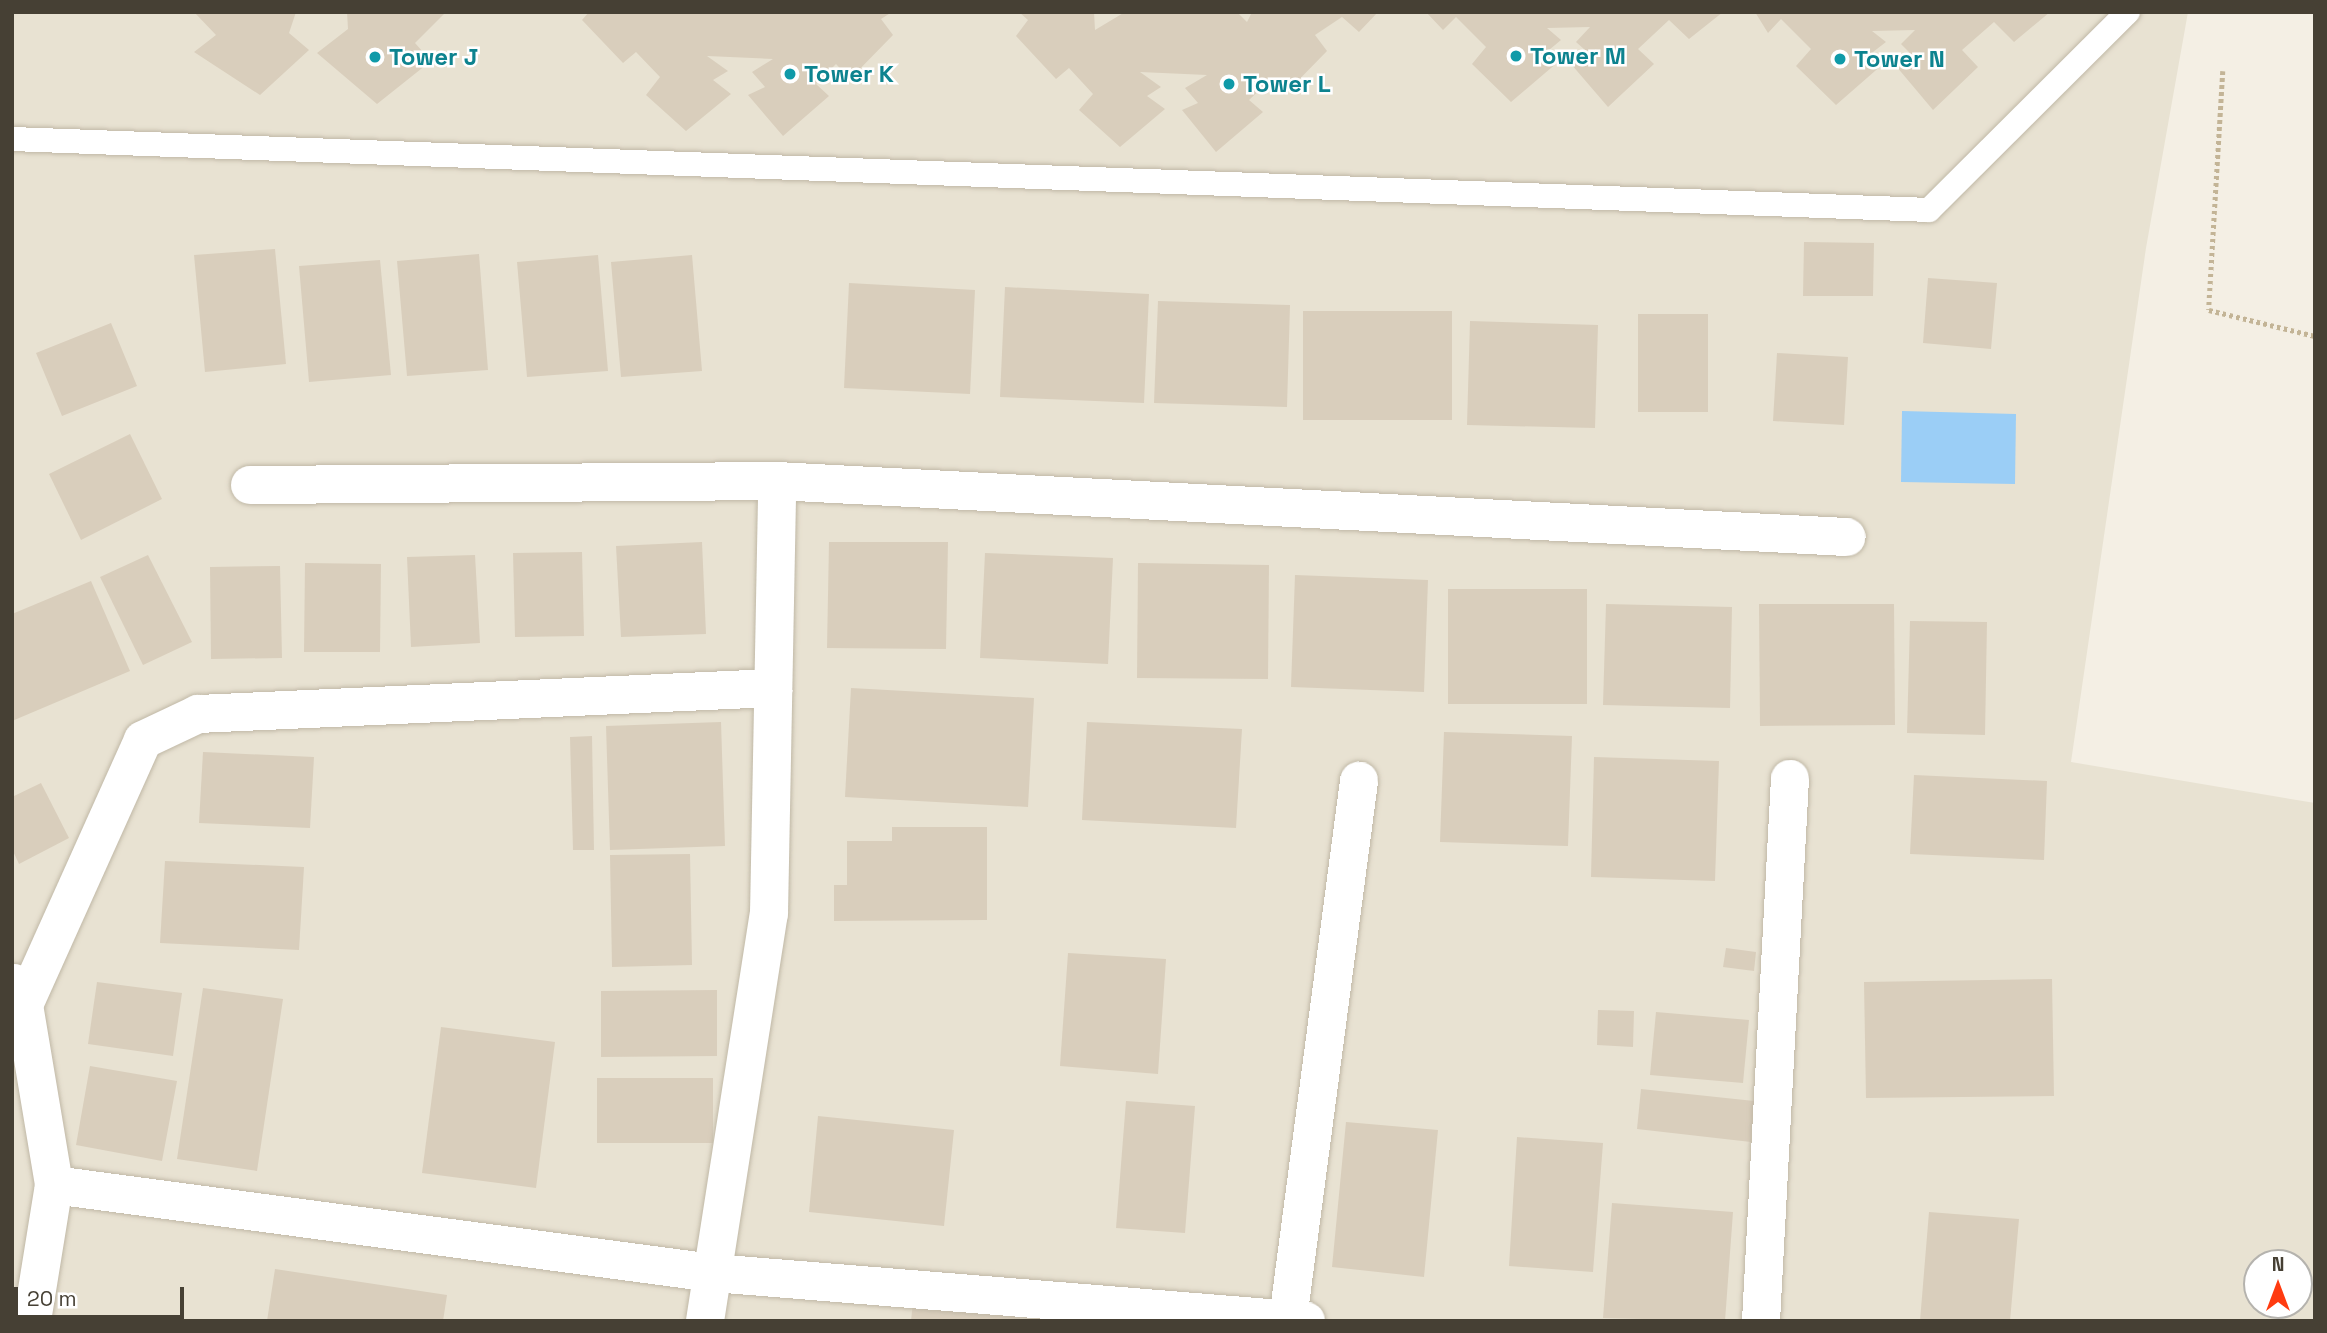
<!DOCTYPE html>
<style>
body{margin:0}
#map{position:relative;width:2327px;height:1333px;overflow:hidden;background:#f4efe4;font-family:"Space Grotesk",sans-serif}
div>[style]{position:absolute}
.residential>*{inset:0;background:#e8e2d2}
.water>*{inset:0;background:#9bcef6}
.building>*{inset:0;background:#d9cebc}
.path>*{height:4.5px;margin-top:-2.25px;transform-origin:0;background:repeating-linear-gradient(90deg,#c3b496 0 3.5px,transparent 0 7px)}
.roads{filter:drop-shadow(0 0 2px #c0b8a6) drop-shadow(0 0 2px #c0b8a6)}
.lane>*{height:24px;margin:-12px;padding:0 12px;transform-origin:12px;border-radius:12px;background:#fff}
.street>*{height:38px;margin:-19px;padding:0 19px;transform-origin:19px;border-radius:19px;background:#fff}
.dots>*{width:19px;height:19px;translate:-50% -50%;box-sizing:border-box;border:4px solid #fff;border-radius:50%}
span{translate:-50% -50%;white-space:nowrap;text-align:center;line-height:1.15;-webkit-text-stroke:5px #fff;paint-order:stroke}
.culture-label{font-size:24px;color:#0d838f;font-weight:700}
.left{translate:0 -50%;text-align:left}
.frame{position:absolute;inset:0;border:14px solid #464034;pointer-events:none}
.north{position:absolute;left:2243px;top:1249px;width:70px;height:70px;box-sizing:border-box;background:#fff;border:2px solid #b5b3ae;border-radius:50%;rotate:0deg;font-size:19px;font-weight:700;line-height:28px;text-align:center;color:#464034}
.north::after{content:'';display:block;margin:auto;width:24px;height:32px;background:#ff3b10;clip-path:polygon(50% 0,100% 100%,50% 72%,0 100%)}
.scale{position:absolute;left:14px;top:1287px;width:170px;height:32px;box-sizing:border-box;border:4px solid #464034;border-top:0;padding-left:9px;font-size:21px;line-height:24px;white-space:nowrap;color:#464034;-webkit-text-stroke:5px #fff;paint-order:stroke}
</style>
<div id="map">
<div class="residential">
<div style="clip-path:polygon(evenodd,12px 12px,2188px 12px,2146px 248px,2071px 762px,2315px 803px,2315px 1321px,12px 1321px,12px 12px,2257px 1263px,2299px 1263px,2299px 1305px,2257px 1305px,2257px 1263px)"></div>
</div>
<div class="water">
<div style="clip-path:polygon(1902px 411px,2016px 414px,2015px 484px,1901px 482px)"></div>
</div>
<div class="building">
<div style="clip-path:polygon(194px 12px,296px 12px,289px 33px,309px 50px,260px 95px,194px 52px,216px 35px)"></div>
<div style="clip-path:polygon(347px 12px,446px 12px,415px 43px,431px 61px,377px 104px,317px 53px,348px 29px)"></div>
<div style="clip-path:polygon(589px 12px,892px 12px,881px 19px,893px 35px,850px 79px,836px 64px,816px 84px,829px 96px,783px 136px,748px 95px,765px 87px,752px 72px,773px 59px,707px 56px,728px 71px,713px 80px,731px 94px,686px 131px,646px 95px,660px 77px,636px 52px,623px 63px,582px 20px)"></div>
<div style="clip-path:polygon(1019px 12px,1094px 12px,1095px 30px,1125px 12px,1237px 12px,1247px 22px,1252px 12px,1378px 12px,1359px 32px,1342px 17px,1315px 35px,1327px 51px,1284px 95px,1270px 80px,1249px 100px,1263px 112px,1216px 152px,1182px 110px,1198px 103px,1185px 88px,1207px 75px,1140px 72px,1161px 87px,1147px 96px,1165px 109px,1120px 147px,1079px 110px,1093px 94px,1069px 68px,1056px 79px,1016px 36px,1028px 20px)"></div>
<div style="clip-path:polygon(1426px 12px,1723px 12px,1689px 39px,1669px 20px,1638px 49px,1654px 64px,1608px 107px,1571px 64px,1585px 50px,1576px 42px,1590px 27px,1547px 28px,1561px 40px,1549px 50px,1558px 62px,1511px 102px,1472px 64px,1486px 47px,1456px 17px,1443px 30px)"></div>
<div style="clip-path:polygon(1755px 12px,2050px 12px,2014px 42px,1994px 22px,1962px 50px,1978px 67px,1933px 110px,1896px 66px,1910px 53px,1901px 44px,1915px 30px,1872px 31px,1886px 42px,1873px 52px,1883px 64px,1836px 105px,1796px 66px,1811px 49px,1781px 19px,1768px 33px)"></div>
<div style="clip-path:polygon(1804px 242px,1874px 243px,1873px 296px,1803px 296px)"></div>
<div style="clip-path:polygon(275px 249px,286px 364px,205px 372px,194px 255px)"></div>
<div style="clip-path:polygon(479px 254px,488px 370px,407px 376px,397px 261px)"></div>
<div style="clip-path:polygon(598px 255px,608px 371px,527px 377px,517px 262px)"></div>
<div style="clip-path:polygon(692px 255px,702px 371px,621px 377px,611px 262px)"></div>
<div style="clip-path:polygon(380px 260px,391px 375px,309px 382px,299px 266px)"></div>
<div style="clip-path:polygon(1928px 278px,1997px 283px,1991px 349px,1923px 343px)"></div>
<div style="clip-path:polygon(849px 283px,975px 290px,970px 394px,844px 388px)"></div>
<div style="clip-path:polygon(1005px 287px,1149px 294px,1144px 403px,1000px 397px)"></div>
<div style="clip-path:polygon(1158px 301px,1290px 305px,1287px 407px,1154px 403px)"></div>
<div style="clip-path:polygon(1303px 311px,1452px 311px,1452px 420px,1303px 420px)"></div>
<div style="clip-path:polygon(1638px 314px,1708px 314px,1708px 412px,1638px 412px)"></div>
<div style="clip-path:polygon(1470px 321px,1598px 325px,1595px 428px,1467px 425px)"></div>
<div style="clip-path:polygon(111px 323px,137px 386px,62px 416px,36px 353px)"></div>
<div style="clip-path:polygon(1777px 353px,1848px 357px,1844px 425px,1773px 421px)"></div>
<div style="clip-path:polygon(130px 434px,162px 499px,81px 540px,49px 474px)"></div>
<div style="clip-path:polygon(702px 542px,706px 634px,621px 637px,616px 546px)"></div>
<div style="clip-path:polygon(829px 542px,948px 542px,946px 649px,827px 648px)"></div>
<div style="clip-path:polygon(582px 552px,584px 636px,515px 637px,513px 553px)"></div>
<div style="clip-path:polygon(985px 553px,1113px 558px,1108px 664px,980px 658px)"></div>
<div style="clip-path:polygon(148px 555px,192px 642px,143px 665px,100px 577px)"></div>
<div style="clip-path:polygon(475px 555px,480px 643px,411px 647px,407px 557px)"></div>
<div style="clip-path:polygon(305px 563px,381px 564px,380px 652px,304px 652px)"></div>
<div style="clip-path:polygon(1138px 563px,1269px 565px,1268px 679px,1137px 678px)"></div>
<div style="clip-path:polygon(280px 566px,282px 658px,211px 659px,210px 567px)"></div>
<div style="clip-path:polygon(1295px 575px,1428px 580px,1424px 692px,1291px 687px)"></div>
<div style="clip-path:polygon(91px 581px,130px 671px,12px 721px,12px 614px)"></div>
<div style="clip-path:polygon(1448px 589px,1587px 589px,1587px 704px,1448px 704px)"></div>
<div style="clip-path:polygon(1606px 604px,1732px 607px,1730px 708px,1603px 705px)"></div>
<div style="clip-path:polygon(1759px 604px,1894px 604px,1895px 725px,1760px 726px)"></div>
<div style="clip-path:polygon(1910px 621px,1987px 622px,1985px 735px,1907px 733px)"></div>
<div style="clip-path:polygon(851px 688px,1034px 698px,1028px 807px,845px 797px)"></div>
<div style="clip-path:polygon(721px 722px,725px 846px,610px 850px,606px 726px)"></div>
<div style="clip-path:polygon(1087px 722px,1242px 729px,1236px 828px,1082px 820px)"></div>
<div style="clip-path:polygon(1444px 732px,1572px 736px,1568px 846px,1440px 842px)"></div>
<div style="clip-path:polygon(592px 736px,594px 850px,573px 850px,570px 737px)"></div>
<div style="clip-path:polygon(203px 752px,314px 757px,310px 828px,199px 823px)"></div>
<div style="clip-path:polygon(1594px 757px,1719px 761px,1715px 881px,1591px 877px)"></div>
<div style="clip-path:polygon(1914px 775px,2047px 781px,2044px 860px,1910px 854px)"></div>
<div style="clip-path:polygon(41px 783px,69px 838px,19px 864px,12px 849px,12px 797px)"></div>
<div style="clip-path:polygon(892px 827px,987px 827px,987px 920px,834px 921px,834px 885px,847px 885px,847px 841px,892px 841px)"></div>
<div style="clip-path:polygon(690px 854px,692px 965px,612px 967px,610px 855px)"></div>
<div style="clip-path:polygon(165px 861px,304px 867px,299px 950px,160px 943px)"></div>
<div style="clip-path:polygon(1726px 948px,1756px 952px,1754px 971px,1723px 967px)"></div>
<div style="clip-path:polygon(1068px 953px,1166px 959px,1158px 1074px,1060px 1066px)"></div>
<div style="clip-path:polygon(2052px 979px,2054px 1096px,1866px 1098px,1864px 982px)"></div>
<div style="clip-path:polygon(97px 982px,182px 993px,173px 1056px,88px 1044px)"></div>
<div style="clip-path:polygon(203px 988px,283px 999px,257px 1171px,177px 1159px)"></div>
<div style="clip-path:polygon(717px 990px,717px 1056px,601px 1057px,601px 991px)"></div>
<div style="clip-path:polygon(1598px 1010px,1634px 1011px,1633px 1047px,1597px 1045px)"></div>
<div style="clip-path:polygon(1656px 1012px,1749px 1020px,1743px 1083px,1650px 1075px)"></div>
<div style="clip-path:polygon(441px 1027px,555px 1042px,536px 1188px,422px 1173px)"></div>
<div style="clip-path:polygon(90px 1066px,177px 1081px,162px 1161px,76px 1145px)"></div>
<div style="clip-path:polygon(597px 1078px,713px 1078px,713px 1143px,597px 1143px)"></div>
<div style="clip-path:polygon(1641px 1089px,1754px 1101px,1751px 1142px,1637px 1129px)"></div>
<div style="clip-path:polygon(1126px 1101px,1195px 1106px,1185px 1233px,1116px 1228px)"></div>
<div style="clip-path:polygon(818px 1116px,954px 1130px,944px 1226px,809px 1212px)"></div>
<div style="clip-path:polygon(1346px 1122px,1438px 1130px,1424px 1277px,1332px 1267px)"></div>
<div style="clip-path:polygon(1517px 1137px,1603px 1143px,1593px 1272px,1509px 1266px)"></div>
<div style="clip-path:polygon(1612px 1203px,1733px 1212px,1725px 1321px,1603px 1318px)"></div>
<div style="clip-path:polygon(1929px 1212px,2019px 1219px,2010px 1321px,1920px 1321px)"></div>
<div style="clip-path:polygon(275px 1269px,447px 1295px,443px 1321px,267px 1321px)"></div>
<div style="clip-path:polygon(913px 1302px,1020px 1314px,1020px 1321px,911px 1321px)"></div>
</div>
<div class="path">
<div style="left:2223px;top:71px;width:239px;rotate:93.4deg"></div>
<div style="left:2209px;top:310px;width:109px;rotate:13.8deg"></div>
</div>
<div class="roads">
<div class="lane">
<div style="left:12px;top:139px;width:1918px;rotate:2.12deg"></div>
<div style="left:1929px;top:210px;width:281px;rotate:-44.9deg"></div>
</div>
<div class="street">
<div style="left:250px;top:485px;width:527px;rotate:-0.43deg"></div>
<div style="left:777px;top:481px;width:1071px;rotate:3deg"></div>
<div style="left:14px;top:983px;width:24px;rotate:66deg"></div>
<div style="left:24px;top:1005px;width:182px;rotate:80.5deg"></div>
<div style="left:54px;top:1185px;width:138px;rotate:99.2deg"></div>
<div style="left:24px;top:1005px;width:290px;rotate:-65.8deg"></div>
<div style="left:143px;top:740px;width:61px;rotate:-25.3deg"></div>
<div style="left:198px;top:714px;width:576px;rotate:-2.59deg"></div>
<div style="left:54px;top:1185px;width:665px;rotate:7.61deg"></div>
<div style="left:713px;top:1273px;width:595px;rotate:4.63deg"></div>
<div style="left:1288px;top:1319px;width:543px;rotate:-82.48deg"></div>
<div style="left:705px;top:1321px;width:412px;rotate:-81.1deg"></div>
<div style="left:769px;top:914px;width:433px;rotate:-88.9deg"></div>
<div style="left:1761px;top:1321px;width:543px;rotate:-86.94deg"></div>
</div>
</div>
<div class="dots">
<div style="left:1516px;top:56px;background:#0f9aa8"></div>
<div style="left:375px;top:57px;background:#0f9aa8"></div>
<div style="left:1840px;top:59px;background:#0f9aa8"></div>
<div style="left:790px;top:74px;background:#0f9aa8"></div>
<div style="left:1229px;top:84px;background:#0f9aa8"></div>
</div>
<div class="culture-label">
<span class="left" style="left:1530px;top:56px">Tower M</span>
<span class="left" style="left:389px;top:57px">Tower J</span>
<span class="left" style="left:1854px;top:59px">Tower N</span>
<span class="left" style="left:804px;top:74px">Tower K</span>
<span class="left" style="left:1243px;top:84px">Tower L</span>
</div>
<div class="frame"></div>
<div class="north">N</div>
<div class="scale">20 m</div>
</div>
